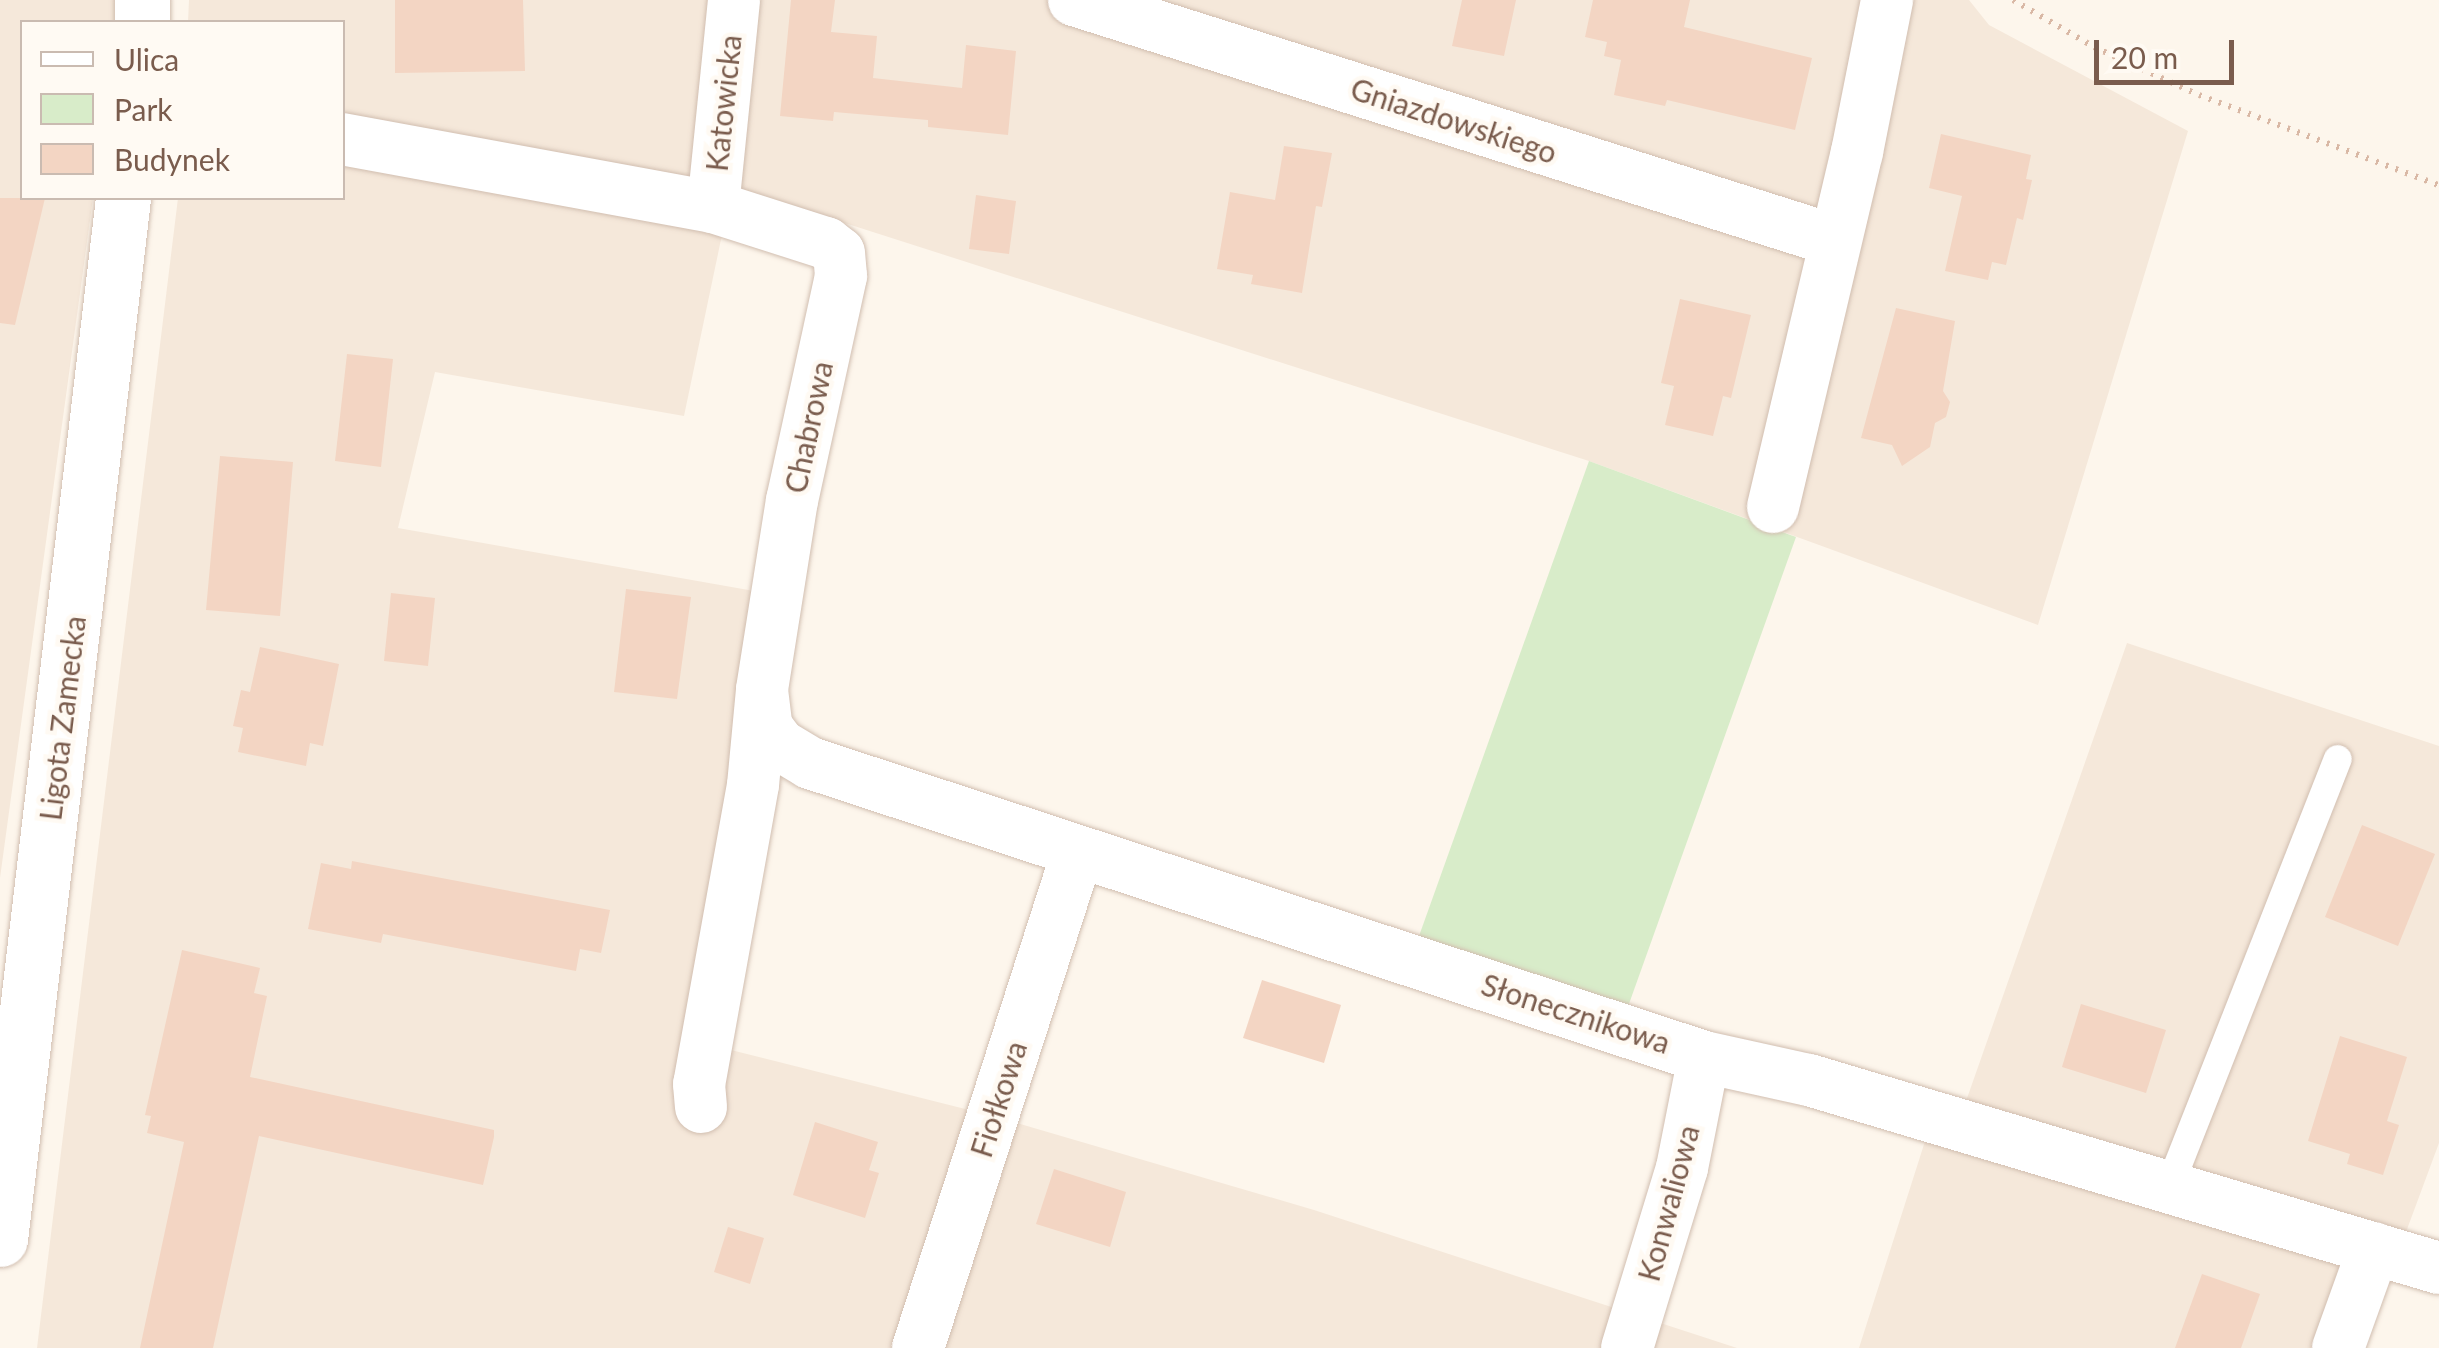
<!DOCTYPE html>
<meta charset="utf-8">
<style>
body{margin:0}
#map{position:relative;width:2439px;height:1348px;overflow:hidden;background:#fdf6ec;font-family:Lato,sans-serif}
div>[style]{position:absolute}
.residential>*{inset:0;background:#f5e8da}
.green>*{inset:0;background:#d8ecc9}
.building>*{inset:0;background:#f3d5c3}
.path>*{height:6px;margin-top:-3px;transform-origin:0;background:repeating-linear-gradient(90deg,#d9b8a5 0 2.5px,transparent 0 10.5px)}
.roads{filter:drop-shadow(0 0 2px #d1beb0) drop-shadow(0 0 2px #d1beb0)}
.lane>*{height:28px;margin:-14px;padding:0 14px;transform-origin:14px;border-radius:14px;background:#fff}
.street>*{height:52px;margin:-26px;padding:0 26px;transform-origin:26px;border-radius:26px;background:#fff}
.secondary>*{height:55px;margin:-27.5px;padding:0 27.5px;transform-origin:27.5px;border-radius:27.5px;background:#fff}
span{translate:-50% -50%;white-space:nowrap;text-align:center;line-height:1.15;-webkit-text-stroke:9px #fffaf3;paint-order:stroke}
.street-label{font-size:30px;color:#7a5c4d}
.legend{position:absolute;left:20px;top:20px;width:325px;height:180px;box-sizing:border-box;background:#fffaf3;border:2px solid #cabbb1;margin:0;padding:12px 18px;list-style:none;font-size:30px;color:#7a5c4d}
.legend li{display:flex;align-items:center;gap:20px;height:50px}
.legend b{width:50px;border:2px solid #cabbb1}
.scale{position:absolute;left:2094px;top:40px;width:140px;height:45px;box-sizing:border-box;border:5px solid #7a5c4d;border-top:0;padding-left:12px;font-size:30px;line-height:35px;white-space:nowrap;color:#7a5c4d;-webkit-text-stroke:8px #fffaf3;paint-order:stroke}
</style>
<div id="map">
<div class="residential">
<div style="clip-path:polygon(0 0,121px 0,118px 22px,22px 22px,22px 198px,93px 198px,0 878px)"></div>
<div style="clip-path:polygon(189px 0,1969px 0,1989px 25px,2188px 131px,2038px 625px,1589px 461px,732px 187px,684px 416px,435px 372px,398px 528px,766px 593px,703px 1043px,993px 1116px,1314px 1210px,1737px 1348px,37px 1348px,178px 198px,342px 198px,342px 22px,188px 22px)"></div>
<div style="clip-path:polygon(2127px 643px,2439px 746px,2439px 1143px,2363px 1348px,1859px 1348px,1927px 1135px,1952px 1141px)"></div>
</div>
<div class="green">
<div style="clip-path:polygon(1589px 461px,1796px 537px,1625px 1015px,1414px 950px)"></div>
</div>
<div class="building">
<div style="clip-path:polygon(395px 0,523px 0,525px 71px,395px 73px)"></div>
<div style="clip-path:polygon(791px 0,835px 0,831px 32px,877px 36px,873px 78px,962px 88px,966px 45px,1016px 51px,1008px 135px,928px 127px,928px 120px,834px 112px,833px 121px,780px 116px)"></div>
<div style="clip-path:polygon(1462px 0,1516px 0,1504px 56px,1452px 46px)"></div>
<div style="clip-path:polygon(1593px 0,1690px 0,1684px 27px,1812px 58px,1795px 130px,1667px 100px,1665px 106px,1614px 95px,1621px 60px,1604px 56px,1607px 42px,1585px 37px)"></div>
<div style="clip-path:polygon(1941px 134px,2031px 155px,2026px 179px,2032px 180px,2023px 220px,2017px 218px,2006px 265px,1992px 262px,1988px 280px,1945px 271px,1962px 196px,1929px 188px)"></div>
<div style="clip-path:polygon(1284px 146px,1332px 153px,1322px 207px,1316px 206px,1302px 293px,1251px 284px,1253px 275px,1217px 269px,1230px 192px,1275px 200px)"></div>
<div style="clip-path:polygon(976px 195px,1016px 201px,1009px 254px,969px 249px)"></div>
<div style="clip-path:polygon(0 198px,45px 198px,15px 325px,0 323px)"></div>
<div style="clip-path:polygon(1680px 299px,1751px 315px,1731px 398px,1723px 396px,1713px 436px,1665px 425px,1674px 386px,1661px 383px)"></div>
<div style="clip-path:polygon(1896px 308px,1955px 321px,1943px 391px,1950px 402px,1946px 417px,1935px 423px,1930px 447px,1902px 466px,1892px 445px,1861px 438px)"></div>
<div style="clip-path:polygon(347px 354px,393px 359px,381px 467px,335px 461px)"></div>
<div style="clip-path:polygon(220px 456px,293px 462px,280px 616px,206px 610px)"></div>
<div style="clip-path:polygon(626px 589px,691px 597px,677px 699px,614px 692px)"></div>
<div style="clip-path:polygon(391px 593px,435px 598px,428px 666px,384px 661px)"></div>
<div style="clip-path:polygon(260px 647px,339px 664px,323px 746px,310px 743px,306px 766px,238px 752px,243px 728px,233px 726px,241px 690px,250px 692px)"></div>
<div style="clip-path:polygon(2362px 825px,2435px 854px,2398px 946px,2325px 917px)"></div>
<div style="clip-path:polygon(352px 861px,610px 910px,601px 953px,580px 949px,576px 971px,383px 934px,381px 943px,308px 929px,321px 863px,351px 869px)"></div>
<div style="clip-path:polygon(182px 950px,260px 968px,254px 993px,267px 996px,250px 1077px,494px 1130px,494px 1137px,483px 1185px,259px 1136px,213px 1348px,140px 1348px,184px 1142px,147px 1133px,151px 1116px,145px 1115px)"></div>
<div style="clip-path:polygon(1262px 980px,1341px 1005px,1324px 1063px,1243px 1038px)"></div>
<div style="clip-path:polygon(2081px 1004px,2166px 1030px,2146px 1093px,2062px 1067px)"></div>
<div style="clip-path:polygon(2340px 1036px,2407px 1057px,2387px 1121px,2399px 1125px,2383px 1175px,2347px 1164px,2350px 1154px,2308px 1141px)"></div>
<div style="clip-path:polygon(815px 1122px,878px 1142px,869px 1170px,879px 1173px,865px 1218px,793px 1195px)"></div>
<div style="clip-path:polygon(1054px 1169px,1126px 1192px,1110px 1247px,1036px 1224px)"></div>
<div style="clip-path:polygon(728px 1227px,764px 1238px,750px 1284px,714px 1272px)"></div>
<div style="clip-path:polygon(2202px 1274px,2260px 1294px,2241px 1348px,2175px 1348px)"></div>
</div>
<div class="path">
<div style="left:2013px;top:0;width:94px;rotate:30.1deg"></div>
<div style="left:2094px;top:47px;width:115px;rotate:24.6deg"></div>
<div style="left:2199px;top:95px;width:256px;rotate:20.6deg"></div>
</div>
<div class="roads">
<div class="lane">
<div style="left:2168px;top:1190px;width:463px;rotate:-68.5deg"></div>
</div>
<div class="street">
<div style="left:1074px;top:0;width:796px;rotate:17.55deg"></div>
<div style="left:342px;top:139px;width:377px;rotate:10.4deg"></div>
<div style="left:713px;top:207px;width:119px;rotate:17.7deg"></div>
<div style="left:826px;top:243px;width:16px;rotate:38deg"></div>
<div style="left:839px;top:253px;width:23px;rotate:85deg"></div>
<div style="left:841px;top:276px;width:229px;rotate:102.3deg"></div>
<div style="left:792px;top:500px;width:192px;rotate:99deg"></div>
<div style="left:762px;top:690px;width:95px;rotate:95.4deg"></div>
<div style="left:753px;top:785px;width:304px;rotate:100.2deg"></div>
<div style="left:699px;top:1084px;width:23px;rotate:85deg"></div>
<div style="left:713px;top:207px;width:208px;rotate:-84.2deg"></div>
<div style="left:1773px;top:507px;width:365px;rotate:-76.7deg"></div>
<div style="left:1857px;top:152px;width:155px;rotate:-78.8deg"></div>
<div style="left:762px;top:690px;width:38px;rotate:83deg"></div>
<div style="left:767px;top:728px;width:21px;rotate:53deg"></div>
<div style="left:780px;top:745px;width:35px;rotate:31deg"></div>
<div style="left:810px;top:763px;width:941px;rotate:18.2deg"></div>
<div style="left:1704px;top:1057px;width:107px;rotate:12.4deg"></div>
<div style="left:1809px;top:1080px;width:657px;rotate:16.62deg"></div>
<div style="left:918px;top:1348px;width:522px;rotate:-72.15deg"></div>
<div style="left:1627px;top:1348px;width:188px;rotate:-73deg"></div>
<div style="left:1682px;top:1168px;width:113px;rotate:-78.8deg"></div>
<div style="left:2338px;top:1348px;width:106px;rotate:-70.2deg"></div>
</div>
<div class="secondary">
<div style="left:142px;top:0;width:22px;rotate:90deg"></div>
<div style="left:0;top:1239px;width:1048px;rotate:-83.26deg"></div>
</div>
</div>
<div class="street-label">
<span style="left:723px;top:103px;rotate:-84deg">Katowicka</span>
<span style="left:1454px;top:120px;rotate:18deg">Gniazdowskiego</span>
<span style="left:808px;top:427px;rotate:-78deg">Chabrowa</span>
<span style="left:62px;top:718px;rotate:-83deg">Ligota Zamecka</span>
<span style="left:1576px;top:1013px;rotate:18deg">Słonecznikowa</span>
<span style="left:998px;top:1099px;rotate:-72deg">Fiołkowa</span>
<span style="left:1668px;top:1203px;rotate:-75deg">Konwaliowa</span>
</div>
<ul class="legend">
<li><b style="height:12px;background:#fff"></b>Ulica</li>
<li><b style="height:28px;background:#d8ecc9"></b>Park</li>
<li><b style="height:28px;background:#f3d5c3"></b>Budynek</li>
</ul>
<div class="scale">20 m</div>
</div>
